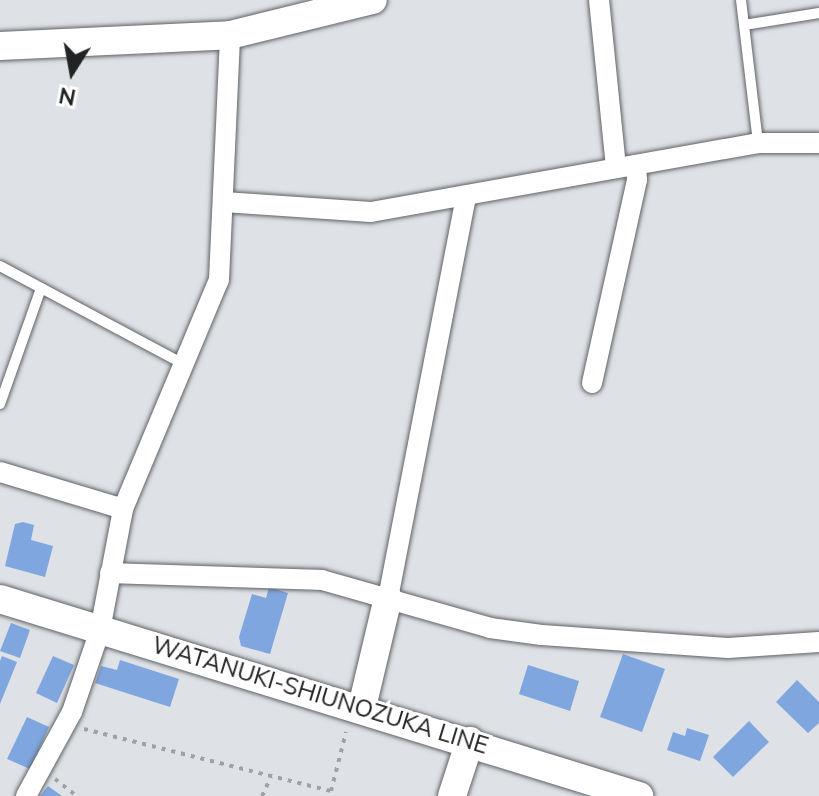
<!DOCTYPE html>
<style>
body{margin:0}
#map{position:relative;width:819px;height:796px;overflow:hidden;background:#dee1e6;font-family:"Nunito Sans",sans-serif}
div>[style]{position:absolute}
.building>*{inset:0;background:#7fa6df}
.path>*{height:4px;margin-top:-2px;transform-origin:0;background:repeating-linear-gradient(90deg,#9fa1a5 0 4px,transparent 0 10px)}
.roads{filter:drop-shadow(0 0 2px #5f6266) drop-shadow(0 0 2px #5f6266)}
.lane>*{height:10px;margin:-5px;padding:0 5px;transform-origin:5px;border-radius:5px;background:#fff}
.street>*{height:20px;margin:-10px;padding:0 10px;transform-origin:10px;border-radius:10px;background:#fff}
.secondary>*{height:28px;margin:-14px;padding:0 14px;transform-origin:14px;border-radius:14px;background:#fff}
span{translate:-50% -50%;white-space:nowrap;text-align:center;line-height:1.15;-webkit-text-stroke:6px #fff;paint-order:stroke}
.street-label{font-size:24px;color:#222325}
.north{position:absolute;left:32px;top:32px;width:80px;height:80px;-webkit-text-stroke:6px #fff;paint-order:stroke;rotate:191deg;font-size:22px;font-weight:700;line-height:32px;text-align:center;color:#222325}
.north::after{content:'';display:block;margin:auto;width:28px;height:36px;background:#222325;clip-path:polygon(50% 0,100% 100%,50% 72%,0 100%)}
</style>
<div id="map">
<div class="building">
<div style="clip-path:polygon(23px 522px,34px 525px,31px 540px,53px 546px,45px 577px,5px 566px,15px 524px)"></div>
<div style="clip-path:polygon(269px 587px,288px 593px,270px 654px,241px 646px,239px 637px,252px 594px,266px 598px)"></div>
<div style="clip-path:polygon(11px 623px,30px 630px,20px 658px,0 651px)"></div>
<div style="clip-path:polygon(623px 654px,665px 669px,642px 732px,600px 717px)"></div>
<div style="clip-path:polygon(2px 656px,17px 662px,0 704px,0 661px)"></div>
<div style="clip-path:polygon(53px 656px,74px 665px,57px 703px,36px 693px)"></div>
<div style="clip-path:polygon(120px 660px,179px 679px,170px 707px,95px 683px,101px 666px,117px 670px)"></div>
<div style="clip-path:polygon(528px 665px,579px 681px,570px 711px,519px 694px)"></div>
<div style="clip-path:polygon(797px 680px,819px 702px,819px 723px,808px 733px,776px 702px)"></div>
<div style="clip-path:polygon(27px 717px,49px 727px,30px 769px,7px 759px)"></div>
<div style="clip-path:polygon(749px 721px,769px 742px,733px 777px,713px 757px)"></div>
<div style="clip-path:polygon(687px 728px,709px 735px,700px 761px,667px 750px,673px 732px,685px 736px)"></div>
<div style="clip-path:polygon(48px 786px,62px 796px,40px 796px)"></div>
</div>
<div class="path">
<div style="left:84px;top:729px;width:255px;rotate:14.1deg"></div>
<div style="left:331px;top:791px;width:61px;rotate:-75.7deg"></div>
<div style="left:55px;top:779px;width:28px;rotate:38deg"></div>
<div style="left:262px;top:796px;width:21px;rotate:-65deg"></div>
</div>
<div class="roads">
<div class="lane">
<div style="left:741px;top:0;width:144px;rotate:83.2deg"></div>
<div style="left:744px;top:25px;width:76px;rotate:-9.1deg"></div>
<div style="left:0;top:266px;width:204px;rotate:28.1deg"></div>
<div style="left:0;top:404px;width:123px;rotate:-70.5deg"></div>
</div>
<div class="street">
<div style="left:599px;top:0;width:167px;rotate:84.2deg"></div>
<div style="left:224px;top:202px;width:147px;rotate:3.9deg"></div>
<div style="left:371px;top:212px;width:393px;rotate:-10.1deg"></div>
<div style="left:758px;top:143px;width:61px"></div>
<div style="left:592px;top:383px;width:208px;rotate:-77.5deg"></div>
<div style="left:637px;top:180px;width:15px;rotate:-94deg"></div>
<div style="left:0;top:472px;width:128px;rotate:16.7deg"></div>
<div style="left:110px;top:573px;width:212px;rotate:1.9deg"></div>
<div style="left:322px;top:580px;width:175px;rotate:15.9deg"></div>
<div style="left:490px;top:628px;width:52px;rotate:7.7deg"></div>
<div style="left:542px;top:635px;width:186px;rotate:4deg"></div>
<div style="left:728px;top:648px;width:91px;rotate:-3.8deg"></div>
<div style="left:388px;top:598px;width:410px;rotate:-79deg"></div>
<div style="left:26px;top:796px;width:96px;rotate:-61.3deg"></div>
<div style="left:72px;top:712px;width:87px;rotate:-71.1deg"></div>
<div style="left:100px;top:630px;width:123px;rotate:-79.2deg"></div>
<div style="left:123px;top:509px;width:248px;rotate:-67.3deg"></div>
<div style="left:219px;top:280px;width:245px;rotate:-87.4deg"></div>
</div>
<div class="secondary">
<div style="left:0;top:46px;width:230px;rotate:-2.7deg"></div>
<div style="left:230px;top:35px;width:147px;rotate:-13.8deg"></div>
<div style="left:0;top:599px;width:669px;rotate:17.13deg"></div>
<div style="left:362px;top:707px;width:112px;rotate:-76.6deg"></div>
<div style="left:452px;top:796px;width:58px;rotate:-71.9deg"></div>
</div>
</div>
<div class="street-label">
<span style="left:320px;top:696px;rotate:17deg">WATANUKI-SHIUNOZUKA LINE</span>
</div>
<div class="north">N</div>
</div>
